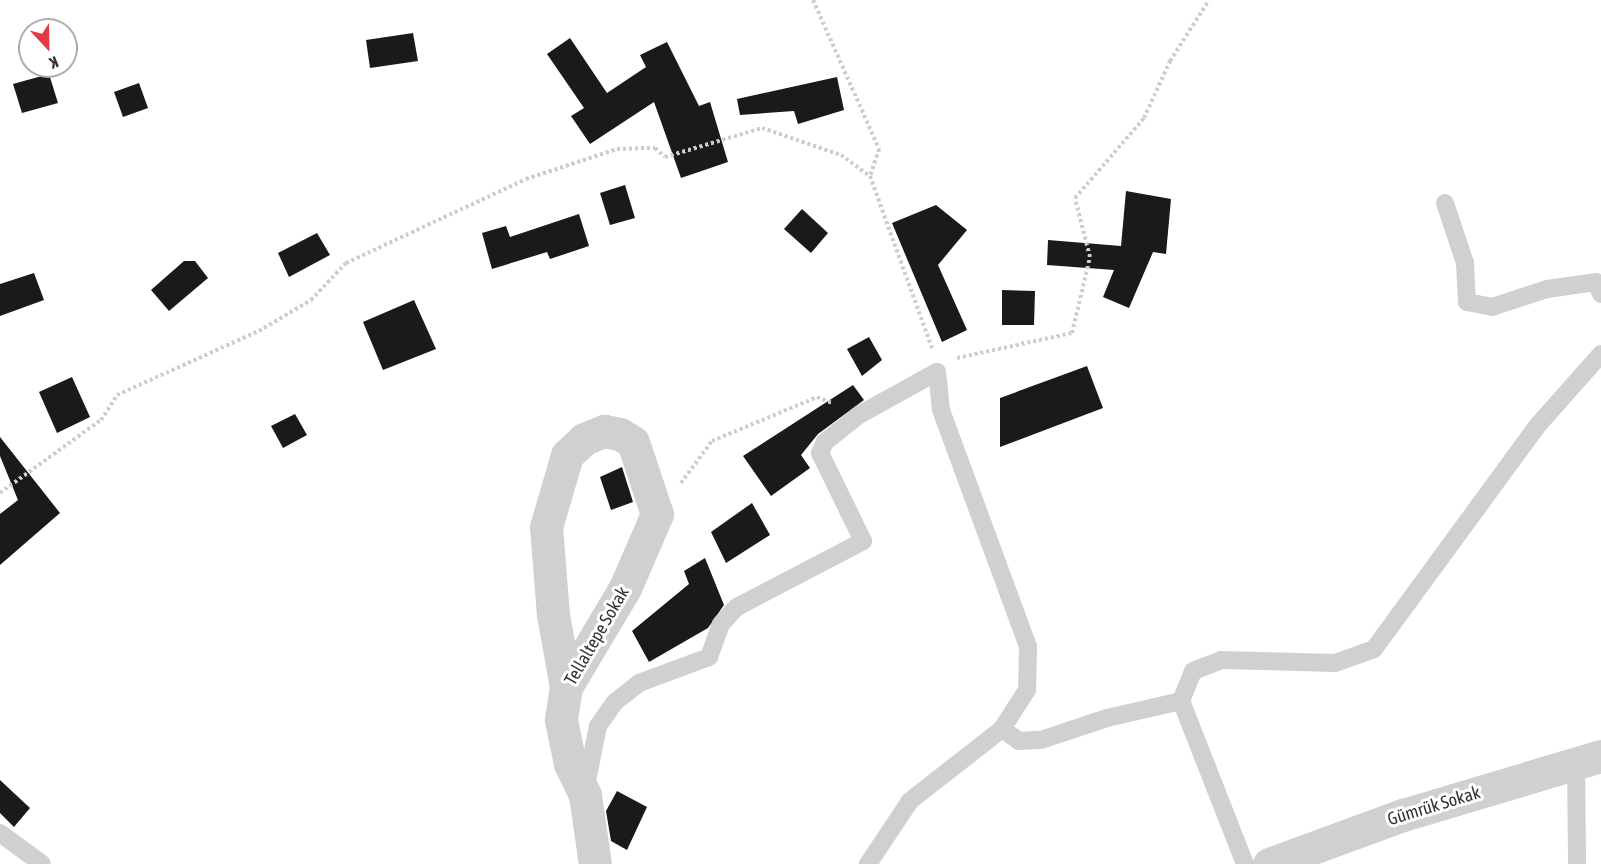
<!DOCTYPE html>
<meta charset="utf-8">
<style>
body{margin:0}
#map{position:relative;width:1601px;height:864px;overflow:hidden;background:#fff;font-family:"Asap Condensed",sans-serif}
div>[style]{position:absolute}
.building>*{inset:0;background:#1a1a1a}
.path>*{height:4px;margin-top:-2px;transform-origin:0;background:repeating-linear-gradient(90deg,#cdcdcd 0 3px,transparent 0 6px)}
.service>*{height:18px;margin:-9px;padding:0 9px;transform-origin:9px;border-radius:9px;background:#d0d0d0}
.minor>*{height:33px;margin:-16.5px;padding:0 16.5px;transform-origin:16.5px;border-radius:16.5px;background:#d0d0d0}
span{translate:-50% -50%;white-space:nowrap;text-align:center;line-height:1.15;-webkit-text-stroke:6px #fff;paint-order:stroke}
.street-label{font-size:18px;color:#333}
.north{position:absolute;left:18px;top:18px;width:60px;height:60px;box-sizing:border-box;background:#fff;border:2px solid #adadad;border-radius:50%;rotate:158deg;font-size:16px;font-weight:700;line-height:24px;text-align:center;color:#333}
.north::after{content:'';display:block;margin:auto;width:21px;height:27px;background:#e63946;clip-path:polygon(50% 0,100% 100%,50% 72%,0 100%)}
</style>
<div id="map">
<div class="building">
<div style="clip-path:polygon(413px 33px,418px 61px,370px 68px,366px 40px)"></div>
<div style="clip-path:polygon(570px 38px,607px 93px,646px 67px,640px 55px,667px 42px,699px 106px,710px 102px,728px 162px,681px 178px,654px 102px,590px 144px,571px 116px,584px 108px,547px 54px)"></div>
<div style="clip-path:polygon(49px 74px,58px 103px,22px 113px,13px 84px)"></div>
<div style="clip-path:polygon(837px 77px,844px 110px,798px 124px,794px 111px,740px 115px,737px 99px)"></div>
<div style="clip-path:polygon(139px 83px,148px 108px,123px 117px,114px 92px)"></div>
<div style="clip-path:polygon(625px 185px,635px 218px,610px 225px,600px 193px)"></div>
<div style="clip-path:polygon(1126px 191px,1171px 199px,1166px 254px,1153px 252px,1129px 308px,1103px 297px,1114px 270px,1047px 265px,1048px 240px,1121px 246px)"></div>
<div style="clip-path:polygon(936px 205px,967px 230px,938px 265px,967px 330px,942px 342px,892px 223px)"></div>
<div style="clip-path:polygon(802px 209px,828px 233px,811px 253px,784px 229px)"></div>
<div style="clip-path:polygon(579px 214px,589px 246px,550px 259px,547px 252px,492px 269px,482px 233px,506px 226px,510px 237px)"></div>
<div style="clip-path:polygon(317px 233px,330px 255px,289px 277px,278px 253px)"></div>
<div style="clip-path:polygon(184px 261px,195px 261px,208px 278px,169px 311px,151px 290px)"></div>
<div style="clip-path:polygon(34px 273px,44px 300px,0 316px,0 284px)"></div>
<div style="clip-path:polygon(1002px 290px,1035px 291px,1034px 325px,1002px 325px)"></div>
<div style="clip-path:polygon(414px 300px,436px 349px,383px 370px,363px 322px)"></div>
<div style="clip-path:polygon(869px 337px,882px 360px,862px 376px,847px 349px)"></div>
<div style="clip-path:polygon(1087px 366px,1103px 408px,1000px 447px,1000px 398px)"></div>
<div style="clip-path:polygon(72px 377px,90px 417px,57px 433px,39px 392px)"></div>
<div style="clip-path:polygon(853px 385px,864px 400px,818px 434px,801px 455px,810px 468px,771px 496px,743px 456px)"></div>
<div style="clip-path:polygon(295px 414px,307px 435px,283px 448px,271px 426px)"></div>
<div style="clip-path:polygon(0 437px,60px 513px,0 565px,0 514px,18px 500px,0 456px)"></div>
<div style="clip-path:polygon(622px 467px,633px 502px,611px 510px,600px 477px)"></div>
<div style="clip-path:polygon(752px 503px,770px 535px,726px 563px,711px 532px)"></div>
<div style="clip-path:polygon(705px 558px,724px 605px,708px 628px,649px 662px,632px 631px,689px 584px,684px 571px)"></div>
<div style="clip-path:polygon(0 780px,30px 808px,14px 827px,0 813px)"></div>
<div style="clip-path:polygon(617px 791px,647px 807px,627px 850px,611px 841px,606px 811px)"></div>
</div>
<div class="path">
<div style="left:813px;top:0;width:163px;rotate:66.1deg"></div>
<div style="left:879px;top:149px;width:28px;rotate:108deg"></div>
<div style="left:870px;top:176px;width:183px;rotate:70.2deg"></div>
<div style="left:957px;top:358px;width:118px;rotate:-12.3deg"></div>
<div style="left:1072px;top:333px;width:78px;rotate:-76.7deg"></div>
<div style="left:1090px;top:257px;width:61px;rotate:-104.3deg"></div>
<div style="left:1075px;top:198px;width:106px;rotate:-49.2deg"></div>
<div style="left:1144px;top:118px;width:63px;rotate:-65.5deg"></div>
<div style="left:1170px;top:61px;width:72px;rotate:-57.4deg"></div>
<div style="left:681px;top:483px;width:52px;rotate:-53.6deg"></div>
<div style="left:712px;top:441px;width:114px;rotate:-22.7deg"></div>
<div style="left:817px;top:397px;width:16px;rotate:22deg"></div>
<div style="left:0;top:493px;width:125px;rotate:-35.9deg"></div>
<div style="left:101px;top:420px;width:30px;rotate:-57deg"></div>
<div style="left:117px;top:395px;width:156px;rotate:-24.3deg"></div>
<div style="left:259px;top:331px;width:61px;rotate:-30.8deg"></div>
<div style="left:311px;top:300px;width:51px;rotate:-46.6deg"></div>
<div style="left:346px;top:263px;width:199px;rotate:-25deg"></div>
<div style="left:526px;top:179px;width:96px;rotate:-18.2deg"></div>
<div style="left:617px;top:149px;width:38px;rotate:-2deg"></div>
<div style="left:655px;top:148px;width:13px;rotate:42deg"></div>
<div style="left:665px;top:157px;width:101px;rotate:-16.6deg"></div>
<div style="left:762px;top:128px;width:83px;rotate:18.9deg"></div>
<div style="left:841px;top:155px;width:36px;rotate:36deg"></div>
</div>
<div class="service">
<div style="left:1445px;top:203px;width:63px;rotate:71.6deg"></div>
<div style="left:1465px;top:263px;width:39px;rotate:87deg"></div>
<div style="left:1467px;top:302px;width:25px;rotate:11deg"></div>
<div style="left:1492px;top:307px;width:58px;rotate:-18.1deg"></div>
<div style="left:1547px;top:289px;width:49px;rotate:-8.1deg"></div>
<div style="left:1596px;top:282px;width:13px;rotate:67deg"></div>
<div style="left:1002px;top:729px;width:21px;rotate:35deg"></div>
<div style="left:1019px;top:741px;width:22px;rotate:-3deg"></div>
<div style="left:1041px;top:740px;width:70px;rotate:-18.4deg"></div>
<div style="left:1107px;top:718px;width:76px;rotate:-12.9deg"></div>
<div style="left:1576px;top:763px;width:101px;rotate:89.4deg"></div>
<div style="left:585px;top:791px;width:66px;rotate:-78.7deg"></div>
<div style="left:598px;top:726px;width:29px;rotate:-55deg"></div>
<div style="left:615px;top:702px;width:31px;rotate:-38deg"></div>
<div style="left:639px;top:683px;width:75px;rotate:-20.4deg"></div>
<div style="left:709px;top:657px;width:35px;rotate:-70deg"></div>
<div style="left:721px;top:624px;width:23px;rotate:-47deg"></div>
<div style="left:737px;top:607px;width:142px;rotate:-27.6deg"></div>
<div style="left:863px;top:541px;width:98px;rotate:-116deg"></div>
<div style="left:820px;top:453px;width:12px;rotate:-66deg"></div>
<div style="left:825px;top:442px;width:43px;rotate:-38.5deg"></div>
<div style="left:859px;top:415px;width:89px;rotate:-28.9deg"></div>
<div style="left:937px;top:372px;width:38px;rotate:84deg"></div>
<div style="left:941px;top:410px;width:252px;rotate:69.8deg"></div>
<div style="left:1028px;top:647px;width:43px;rotate:91.3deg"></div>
<div style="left:1027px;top:690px;width:46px;rotate:122.7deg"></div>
<div style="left:1002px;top:729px;width:117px;rotate:142deg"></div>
<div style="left:910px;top:801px;width:76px;rotate:123.7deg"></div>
<div style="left:0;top:833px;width:52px;rotate:36.4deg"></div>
<div style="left:1245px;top:864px;width:175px;rotate:-111.4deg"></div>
<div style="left:1181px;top:701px;width:32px;rotate:-68deg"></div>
<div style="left:1193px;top:671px;width:30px;rotate:-21deg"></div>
<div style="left:1221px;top:660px;width:114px;rotate:1.5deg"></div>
<div style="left:1335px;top:663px;width:41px;rotate:-19.7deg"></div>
<div style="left:1374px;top:649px;width:278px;rotate:-53.8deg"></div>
<div style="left:1538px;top:425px;width:95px;rotate:-48.4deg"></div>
</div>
<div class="minor">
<div style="left:566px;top:687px;width:73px;rotate:-100.2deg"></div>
<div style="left:553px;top:615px;width:88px;rotate:-94.5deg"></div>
<div style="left:546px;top:527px;width:75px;rotate:-73.7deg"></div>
<div style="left:567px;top:455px;width:23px;rotate:-43deg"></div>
<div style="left:584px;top:439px;width:22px;rotate:-22deg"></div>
<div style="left:604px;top:431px;width:16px;rotate:11deg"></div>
<div style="left:620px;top:434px;width:15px;rotate:32deg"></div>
<div style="left:633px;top:442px;width:76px;rotate:71.6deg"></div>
<div style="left:657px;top:514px;width:81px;rotate:113.4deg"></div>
<div style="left:625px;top:588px;width:115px;rotate:120.8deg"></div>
<div style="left:566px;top:687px;width:33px;rotate:99deg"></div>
<div style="left:561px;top:720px;width:45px;rotate:78.4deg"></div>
<div style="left:570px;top:764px;width:34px;rotate:64deg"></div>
<div style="left:585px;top:795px;width:70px;rotate:81.8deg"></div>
<div style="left:1269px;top:864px;width:143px;rotate:-20.1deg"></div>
<div style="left:1403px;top:815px;width:207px;rotate:-16.6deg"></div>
</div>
<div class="street-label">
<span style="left:597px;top:636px;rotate:-60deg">Tellaltepe Sokak</span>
<span style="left:1434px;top:806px;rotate:-17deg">Gümrük Sokak</span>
</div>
<div class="north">K</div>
</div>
